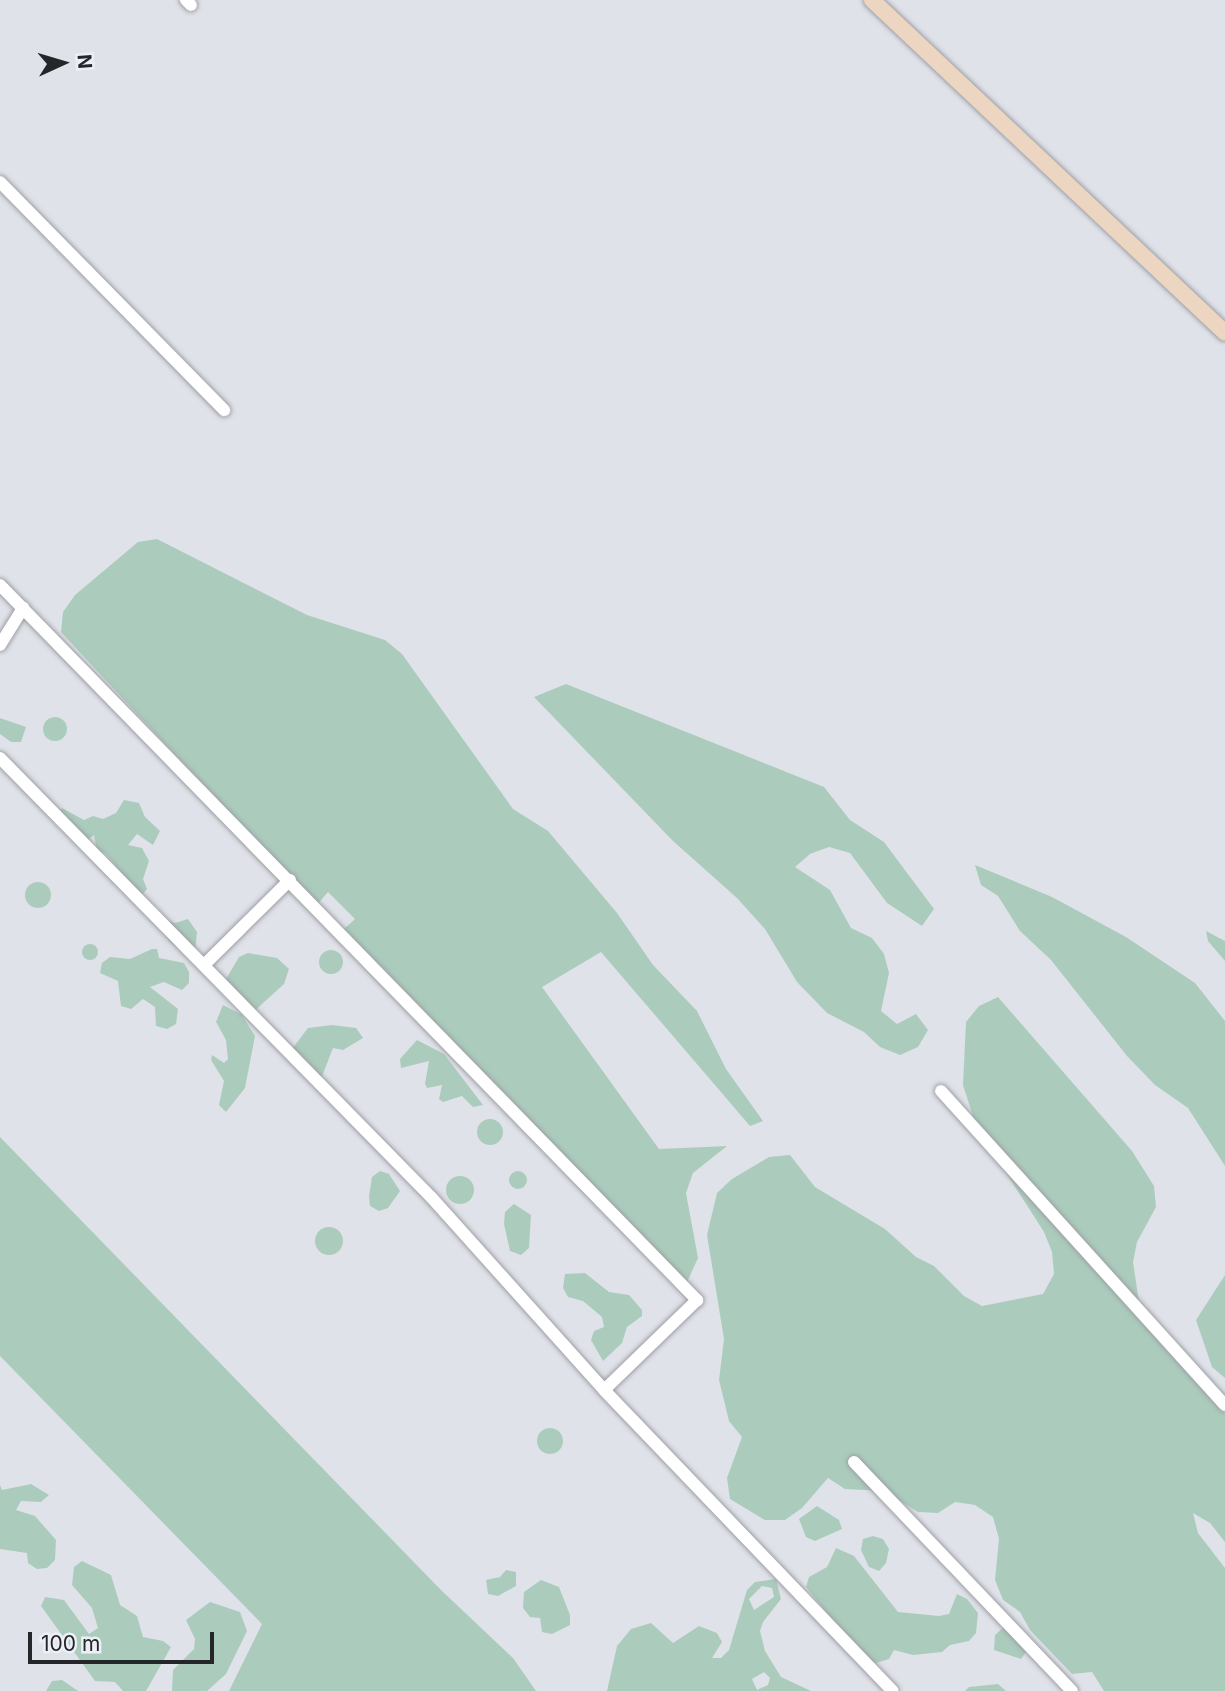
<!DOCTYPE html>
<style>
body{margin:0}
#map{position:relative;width:1225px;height:1691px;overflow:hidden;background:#e0e2e9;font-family:Inter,sans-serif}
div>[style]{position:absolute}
.green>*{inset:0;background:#abccbc}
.round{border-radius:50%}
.roads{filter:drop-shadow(0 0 2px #9d9fa5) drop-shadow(0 0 2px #9d9fa5)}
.street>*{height:12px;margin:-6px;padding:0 6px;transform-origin:6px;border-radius:6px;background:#fff}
.secondary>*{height:16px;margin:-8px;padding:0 8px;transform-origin:8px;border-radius:8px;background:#ecd6c2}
span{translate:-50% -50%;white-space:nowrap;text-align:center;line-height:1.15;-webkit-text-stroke:7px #edeff6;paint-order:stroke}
.north{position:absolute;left:28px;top:28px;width:70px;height:70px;-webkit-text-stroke:5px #edeff6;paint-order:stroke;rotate:86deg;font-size:19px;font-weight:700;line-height:28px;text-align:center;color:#252629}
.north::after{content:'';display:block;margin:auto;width:24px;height:32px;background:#252629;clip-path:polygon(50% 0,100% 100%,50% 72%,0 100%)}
.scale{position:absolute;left:28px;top:1632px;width:186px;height:32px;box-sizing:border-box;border:4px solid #252629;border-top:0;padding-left:9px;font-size:21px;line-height:24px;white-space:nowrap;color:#252629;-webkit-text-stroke:5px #edeff6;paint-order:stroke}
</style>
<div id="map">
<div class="green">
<div style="clip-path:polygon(157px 539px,307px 615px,385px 640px,402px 654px,513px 809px,548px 831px,617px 913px,653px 965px,697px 1011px,726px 1069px,763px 1121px,750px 1126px,601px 952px,542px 987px,659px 1149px,727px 1146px,693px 1173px,686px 1193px,698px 1258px,687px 1282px,344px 929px,355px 919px,328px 892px,316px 906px,61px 632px,63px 612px,75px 595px,138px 542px)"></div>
<div style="clip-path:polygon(566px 684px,824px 787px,850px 820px,884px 842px,934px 909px,922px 926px,887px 903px,850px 853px,829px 847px,810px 854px,795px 867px,830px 890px,851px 928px,872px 938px,884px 954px,889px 973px,881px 1011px,897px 1024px,916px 1014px,928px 1030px,918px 1047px,900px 1055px,880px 1047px,864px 1032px,827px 1013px,797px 982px,765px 929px,737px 898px,673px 841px,534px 697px)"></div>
<div class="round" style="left:43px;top:717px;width:24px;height:24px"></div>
<div style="clip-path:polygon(0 718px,26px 727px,21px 742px,11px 742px,0 734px)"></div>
<div style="clip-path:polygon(124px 800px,139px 803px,145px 817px,160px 831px,153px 845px,137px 834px,128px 845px,142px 848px,149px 861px,143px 879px,147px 889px,141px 896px,106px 854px,97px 850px,94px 835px,86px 841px,58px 812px,62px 808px,84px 820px,93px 816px,103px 819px,116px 813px)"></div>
<div style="clip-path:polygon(975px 865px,1052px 897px,1126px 937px,1195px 983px,1225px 1021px,1225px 1166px,1188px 1108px,1155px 1085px,1127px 1056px,1051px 960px,1020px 931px,998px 896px,981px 885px)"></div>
<div class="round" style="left:25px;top:882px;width:26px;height:26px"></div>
<div style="clip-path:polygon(161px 918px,175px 923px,188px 919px,197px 932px,195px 952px,185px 954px,169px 941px,160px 928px)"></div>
<div style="clip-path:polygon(1206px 931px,1225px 941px,1225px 961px,1208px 941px)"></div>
<div class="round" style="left:82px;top:944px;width:16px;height:16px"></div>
<div style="clip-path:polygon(152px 949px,157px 949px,159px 958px,184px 963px,189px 972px,189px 983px,182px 990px,164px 982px,150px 987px,178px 1009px,176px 1024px,167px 1029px,156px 1026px,155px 1007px,143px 999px,131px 1009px,121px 1006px,118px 981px,100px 973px,102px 963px,110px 957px,130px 959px)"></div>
<div class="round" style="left:319px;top:950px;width:24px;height:24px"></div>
<div style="clip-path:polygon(248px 953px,277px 958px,289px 969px,284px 984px,252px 1013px,227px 989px,226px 979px,239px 957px)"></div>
<div style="clip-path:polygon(998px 997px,1132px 1151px,1154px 1186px,1156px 1207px,1137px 1242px,1133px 1262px,1139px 1302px,1225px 1413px,1225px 1542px,1210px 1523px,1193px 1513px,1198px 1533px,1225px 1568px,1225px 1691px,1104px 1691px,1092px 1672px,1072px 1674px,1030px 1630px,1020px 1612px,1003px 1600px,995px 1580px,999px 1539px,993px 1517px,975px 1505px,955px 1502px,938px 1513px,918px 1512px,884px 1491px,845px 1489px,828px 1478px,802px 1508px,785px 1520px,765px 1520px,730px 1499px,727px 1478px,742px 1437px,729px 1421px,719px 1380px,724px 1339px,707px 1235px,717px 1193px,732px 1179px,769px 1157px,790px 1155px,815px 1187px,885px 1229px,916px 1257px,934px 1266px,964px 1296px,982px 1306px,1043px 1294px,1054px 1274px,1052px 1252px,1044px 1232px,976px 1126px,963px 1085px,966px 1022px,979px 1006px)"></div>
<div style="clip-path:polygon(223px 1005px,241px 1014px,255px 1036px,245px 1088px,226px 1112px,219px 1105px,224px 1081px,211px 1060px,212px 1055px,224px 1063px,228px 1059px,226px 1040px,216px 1022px)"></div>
<div style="clip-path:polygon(332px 1025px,356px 1028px,363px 1038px,343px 1050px,333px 1048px,321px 1079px,292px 1049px,308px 1028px)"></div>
<div style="clip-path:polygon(417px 1040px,444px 1054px,483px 1105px,473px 1107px,462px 1096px,443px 1102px,439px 1099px,442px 1085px,427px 1088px,425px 1084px,429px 1061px,401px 1068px,400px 1059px)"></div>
<div class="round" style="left:477px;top:1119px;width:26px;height:26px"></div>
<div style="clip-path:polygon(0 1137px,441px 1590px,513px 1658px,536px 1691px,229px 1691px,262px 1624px,0 1356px)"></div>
<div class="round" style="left:509px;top:1171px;width:18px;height:18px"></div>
<div style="clip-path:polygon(380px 1171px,389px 1174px,400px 1191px,388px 1208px,379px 1211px,370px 1206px,369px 1196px,372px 1177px)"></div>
<div class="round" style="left:446px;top:1176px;width:28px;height:28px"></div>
<div style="clip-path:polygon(514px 1204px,531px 1215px,529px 1248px,521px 1255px,510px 1251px,504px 1224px,505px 1212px)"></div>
<div class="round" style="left:315px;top:1227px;width:28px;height:28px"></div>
<div style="clip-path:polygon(585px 1273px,609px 1292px,629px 1295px,642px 1310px,642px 1316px,627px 1327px,622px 1343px,603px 1361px,591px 1340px,594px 1331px,604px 1327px,602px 1317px,583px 1301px,568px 1297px,563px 1288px,565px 1274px)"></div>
<div style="clip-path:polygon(1225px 1275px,1225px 1378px,1212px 1367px,1196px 1320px)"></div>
<div class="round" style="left:537px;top:1428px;width:26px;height:26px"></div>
<div style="clip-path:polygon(31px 1484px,49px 1495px,41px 1502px,21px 1501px,16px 1510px,35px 1516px,56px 1540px,55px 1560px,47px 1568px,37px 1569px,28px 1563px,27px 1553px,0 1549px,0 1485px,2px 1490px)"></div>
<div style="clip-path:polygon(817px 1506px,839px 1520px,842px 1529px,815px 1541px,806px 1537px,799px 1519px)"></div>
<div style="clip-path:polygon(873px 1536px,883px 1539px,889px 1549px,886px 1563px,879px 1571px,869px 1567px,861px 1550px,863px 1539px)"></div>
<div style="clip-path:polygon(836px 1548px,854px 1556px,898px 1612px,939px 1616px,949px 1614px,957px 1594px,967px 1599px,978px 1613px,976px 1633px,969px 1641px,950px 1645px,942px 1652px,913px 1655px,894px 1650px,889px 1659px,869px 1665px,806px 1587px,809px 1577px,827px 1567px)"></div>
<div style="clip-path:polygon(82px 1561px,111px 1575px,120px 1605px,137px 1616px,143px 1637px,163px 1641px,171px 1647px,146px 1691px,123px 1691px,115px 1682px,95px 1681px,41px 1606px,45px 1597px,64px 1600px,89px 1634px,98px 1628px,92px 1608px,72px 1585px,74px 1567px)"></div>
<div style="clip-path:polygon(506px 1570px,516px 1572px,516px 1586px,498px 1596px,488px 1594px,486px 1580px,500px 1577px)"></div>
<div style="clip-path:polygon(evenodd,776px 1579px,781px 1599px,763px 1622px,760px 1631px,765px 1651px,781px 1677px,811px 1691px,607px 1691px,617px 1646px,631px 1629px,651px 1623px,673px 1643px,699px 1626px,717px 1633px,722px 1642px,712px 1658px,721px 1658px,729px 1650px,747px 1590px,755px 1582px,776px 1579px,762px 1586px,772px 1588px,774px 1597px,754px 1610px,749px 1599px,762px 1586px,776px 1579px,764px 1672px,770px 1678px,768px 1685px,757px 1690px,752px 1679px,764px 1672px)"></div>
<div style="clip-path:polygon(541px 1580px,559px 1587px,570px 1615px,570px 1625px,552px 1634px,542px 1632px,540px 1618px,530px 1617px,523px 1608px,524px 1592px)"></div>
<div style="clip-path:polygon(210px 1602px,240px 1612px,247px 1631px,226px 1674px,207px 1691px,172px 1691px,173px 1670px,194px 1649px,195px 1639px,186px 1620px)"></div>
<div style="clip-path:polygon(1006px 1625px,1028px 1649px,1021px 1659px,994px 1650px,995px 1635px)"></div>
<div style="clip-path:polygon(62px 1680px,78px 1691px,46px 1691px,52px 1681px)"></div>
<div style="clip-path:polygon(998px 1684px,1006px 1691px,965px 1691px,969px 1687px)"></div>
</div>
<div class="roads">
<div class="street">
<div style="left:186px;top:0;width:7px;rotate:45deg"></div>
<div style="left:0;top:182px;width:320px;rotate:45.5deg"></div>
<div style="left:0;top:585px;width:999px;rotate:45.73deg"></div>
<div style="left:697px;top:1300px;width:129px;rotate:135.9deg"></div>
<div style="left:0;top:645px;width:44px;rotate:-58.1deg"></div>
<div style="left:0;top:758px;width:615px;rotate:45.53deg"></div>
<div style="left:431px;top:1197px;width:259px;rotate:48.1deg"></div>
<div style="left:604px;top:1390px;width:417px;rotate:46.2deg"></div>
<div style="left:204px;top:965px;width:121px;rotate:-44.7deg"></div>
<div style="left:941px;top:1091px;width:423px;rotate:47.9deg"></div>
<div style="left:854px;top:1462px;width:316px;rotate:46.4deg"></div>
</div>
<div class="secondary">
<div style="left:872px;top:0;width:485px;rotate:43.3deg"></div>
</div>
</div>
<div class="north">N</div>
<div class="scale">100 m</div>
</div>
